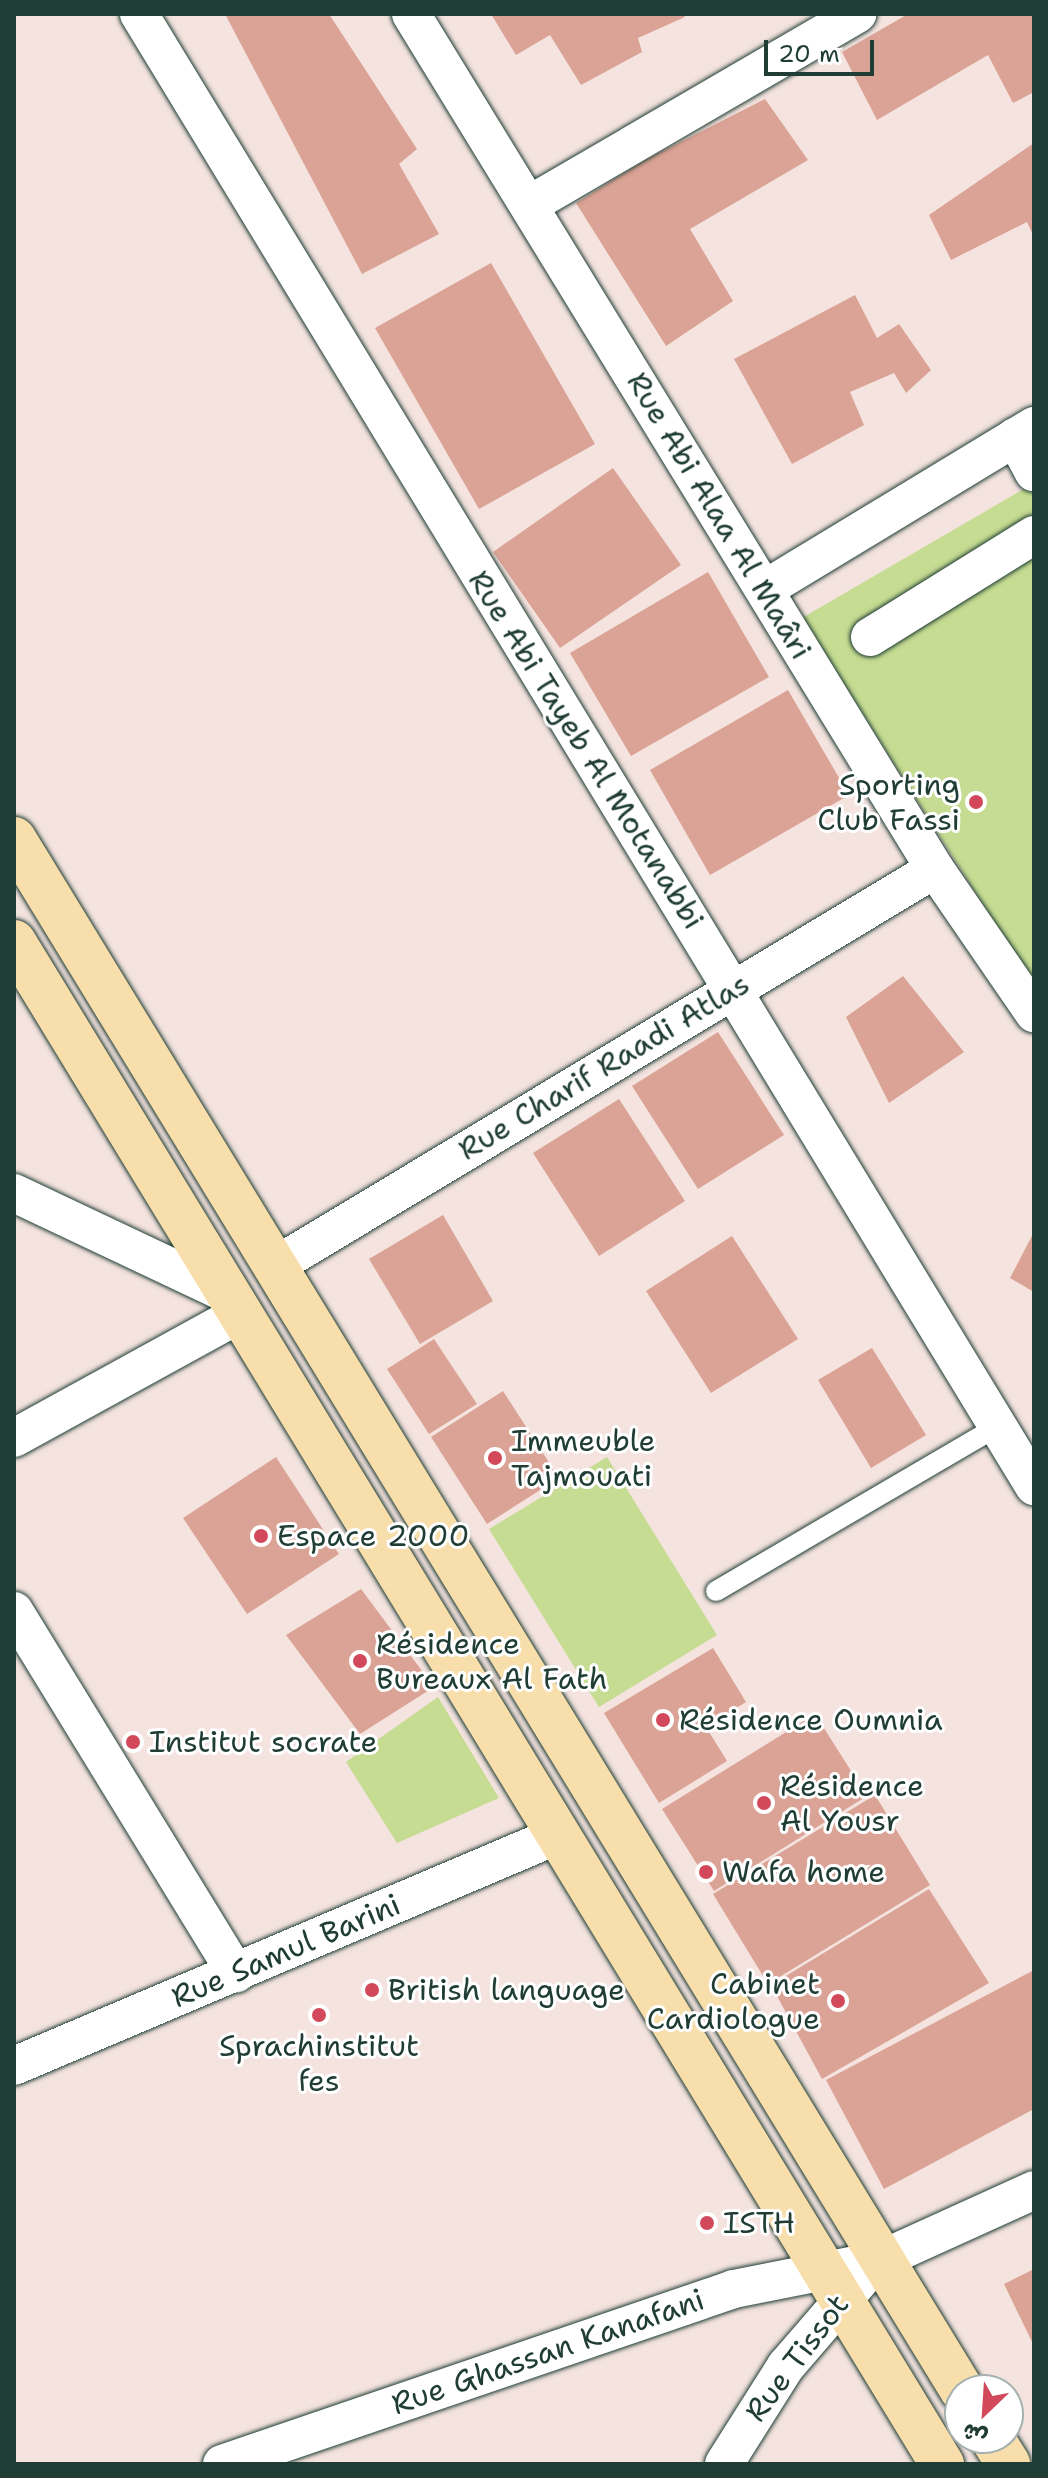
<!DOCTYPE html>
<meta charset="utf-8">
<style>
body{margin:0}
#map{position:relative;width:1048px;height:2478px;overflow:hidden;background:#f4e3df;font-family:"Shantell Sans","Playpen Sans Arabic",sans-serif}
div>[style]{position:absolute}
.green>*{inset:0;background:#c6dc92}
.building>*{inset:0;background:#dba395}
.roads{filter:drop-shadow(0 0 2px #1f3d34) drop-shadow(0 0 2px #1f3d34)}
.lane>*{height:20px;margin:-10px;padding:0 10px;transform-origin:10px;border-radius:10px;background:#fff}
.street>*{height:38px;margin:-19px;padding:0 19px;transform-origin:19px;border-radius:19px;background:#fff}
.primary>*{height:44px;margin:-22px;padding:0 22px;transform-origin:22px;border-radius:22px;background:#f8deab}
.dots>*{width:22px;height:22px;translate:-50% -50%;box-sizing:border-box;border:4px solid #fff;border-radius:50%}
span{translate:-50% -50%;white-space:nowrap;text-align:center;line-height:1.15;-webkit-text-stroke:6px #fff;paint-order:stroke}
.street-label{font-size:30px;color:#1f3d34}
.poi-label{font-size:30px;color:#1f3d34}
.right{translate:-100% -50%;text-align:right}
.left{translate:0 -50%;text-align:left}
.frame{position:absolute;inset:0;border:16px solid #1f3d34;pointer-events:none}
.north{position:absolute;left:944px;top:2374px;width:80px;height:80px;box-sizing:border-box;background:#fff;border:2px solid #a5b1ae;border-radius:50%;rotate:205deg;font-size:22px;font-weight:700;line-height:32px;text-align:center;color:#1f3d34}
.north::after{content:'';display:block;margin:auto;width:28px;height:36px;background:#d1495b;clip-path:polygon(50% 0,100% 100%,50% 72%,0 100%)}
.scale{position:absolute;left:764px;top:40px;width:110px;height:36px;box-sizing:border-box;border:4px solid #1f3d34;border-top:0;padding-left:10px;font-size:24px;line-height:28px;white-space:nowrap;color:#1f3d34;-webkit-text-stroke:6px #fff;paint-order:stroke}
</style>
<div id="map">
<div class="green">
<div style="clip-path:polygon(1034px 483px,1034px 985px,802px 618px)"></div>
<div style="clip-path:polygon(607px 1457px,717px 1635px,599px 1707px,489px 1529px)"></div>
<div style="clip-path:polygon(438px 1697px,499px 1798px,397px 1843px,346px 1762px)"></div>
</div>
<div class="building">
<div style="clip-path:polygon(225px 14px,329px 14px,417px 149px,399px 164px,439px 234px,362px 274px)"></div>
<div style="clip-path:polygon(491px 14px,683px 14px,685px 17px,638px 38px,642px 52px,581px 85px,550px 35px,516px 55px)"></div>
<div style="clip-path:polygon(908px 14px,1034px 14px,1034px 92px,1013px 103px,988px 55px,877px 120px,842px 52px)"></div>
<div style="clip-path:polygon(765px 99px,808px 160px,690px 229px,733px 301px,666px 346px,576px 203px,647px 159px)"></div>
<div style="clip-path:polygon(1034px 143px,1034px 237px,1027px 222px,951px 260px,929px 215px)"></div>
<div style="clip-path:polygon(491px 263px,595px 444px,479px 509px,375px 328px)"></div>
<div style="clip-path:polygon(855px 295px,877px 338px,899px 324px,931px 370px,906px 393px,894px 373px,850px 392px,864px 425px,792px 464px,734px 359px)"></div>
<div style="clip-path:polygon(613px 468px,681px 565px,560px 648px,493px 552px)"></div>
<div style="clip-path:polygon(708px 572px,769px 677px,631px 756px,570px 653px)"></div>
<div style="clip-path:polygon(788px 690px,849px 795px,710px 875px,650px 770px)"></div>
<div style="clip-path:polygon(903px 976px,964px 1052px,889px 1103px,846px 1017px)"></div>
<div style="clip-path:polygon(718px 1032px,784px 1135px,698px 1189px,632px 1086px)"></div>
<div style="clip-path:polygon(619px 1099px,685px 1201px,599px 1256px,533px 1153px)"></div>
<div style="clip-path:polygon(443px 1215px,493px 1301px,420px 1344px,369px 1259px)"></div>
<div style="clip-path:polygon(1034px 1232px,1034px 1292px,1010px 1278px)"></div>
<div style="clip-path:polygon(732px 1236px,798px 1339px,711px 1393px,646px 1291px)"></div>
<div style="clip-path:polygon(434px 1339px,477px 1404px,429px 1434px,387px 1369px)"></div>
<div style="clip-path:polygon(872px 1348px,926px 1435px,871px 1468px,818px 1380px)"></div>
<div style="clip-path:polygon(503px 1391px,559px 1478px,487px 1524px,431px 1437px)"></div>
<div style="clip-path:polygon(276px 1457px,339px 1554px,247px 1614px,183px 1518px)"></div>
<div style="clip-path:polygon(361px 1589px,434px 1687px,360px 1734px,286px 1635px)"></div>
<div style="clip-path:polygon(713px 1648px,746px 1702px,706px 1727px,727px 1761px,659px 1803px,604px 1713px)"></div>
<div style="clip-path:polygon(815px 1714px,867px 1796px,714px 1891px,662px 1809px)"></div>
<div style="clip-path:polygon(875px 1795px,930px 1885px,768px 1984px,713px 1894px)"></div>
<div style="clip-path:polygon(929px 1889px,989px 1983px,822px 2079px,771px 1985px)"></div>
<div style="clip-path:polygon(1034px 1970px,1034px 2109px,884px 2189px,826px 2080px)"></div>
<div style="clip-path:polygon(1034px 2269px,1034px 2346px,1004px 2284px)"></div>
</div>
<div class="roads">
<div class="lane">
<div style="left:716px;top:1591px;width:325px;rotate:-30.3deg"></div>
</div>
<div class="street">
<div style="left:139px;top:14px;width:1723px;rotate:58.7deg"></div>
<div style="left:411px;top:14px;width:1003px;rotate:58.5deg"></div>
<div style="left:935px;top:869px;width:175px;rotate:55.5deg"></div>
<div style="left:529px;top:205px;width:380px;rotate:-30.2deg"></div>
<div style="left:1015px;top:437px;width:40px;rotate:62deg"></div>
<div style="left:765px;top:589px;width:315px;rotate:-31.2deg"></div>
<div style="left:870px;top:637px;width:193px;rotate:-31.9deg"></div>
<div style="left:14px;top:1193px;width:234px;rotate:25.3deg"></div>
<div style="left:275px;top:1266px;width:770px;rotate:-31.03deg"></div>
<div style="left:14px;top:1438px;width:258px;rotate:-28.8deg"></div>
<div style="left:14px;top:1611px;width:425px;rotate:58.5deg"></div>
<div style="left:14px;top:2066px;width:591px;rotate:-23.01deg"></div>
<div style="left:222px;top:2464px;width:541px;rotate:-18.87deg"></div>
<div style="left:734px;top:2289px;width:149px;rotate:-11.2deg"></div>
<div style="left:880px;top:2260px;width:169px;rotate:-24.4deg"></div>
<div style="left:724px;top:2464px;width:116px;rotate:-57.7deg"></div>
<div style="left:786px;top:2366px;width:115px;rotate:-49.2deg"></div>
</div>
<div class="primary">
<div style="left:14px;top:839px;width:1818px;rotate:58.57deg"></div>
<div style="left:14px;top:942px;width:1783px;rotate:58.63deg"></div>
<div style="left:992px;top:2438px;width:31px;rotate:58deg"></div>
</div>
</div>
<div class="dots">
<div style="left:976px;top:802px;background:#d1495b"></div>
<div style="left:495px;top:1458px;background:#d1495b"></div>
<div style="left:261px;top:1536px;background:#d1495b"></div>
<div style="left:360px;top:1661px;background:#d1495b"></div>
<div style="left:663px;top:1720px;background:#d1495b"></div>
<div style="left:133px;top:1742px;background:#d1495b"></div>
<div style="left:764px;top:1803px;background:#d1495b"></div>
<div style="left:706px;top:1872px;background:#d1495b"></div>
<div style="left:372px;top:1990px;background:#d1495b"></div>
<div style="left:838px;top:2001px;background:#d1495b"></div>
<div style="left:319px;top:2015px;background:#d1495b"></div>
<div style="left:707px;top:2223px;background:#d1495b"></div>
</div>
<div class="street-label">
<span style="left:719px;top:516px;rotate:59deg">Rue Abi Alaa Al Maâri</span>
<span style="left:586px;top:750px;rotate:58deg">Rue Abi Tayeb Al Motanabbi</span>
<span style="left:604px;top:1067px;rotate:-31deg">Rue Charif Raadi Atlas</span>
<span style="left:286px;top:1951px;rotate:-23deg">Rue Samul Barini</span>
<span style="left:548px;top:2352px;rotate:-19deg">Rue Ghassan Kanafani</span>
<span style="left:797px;top:2358px;rotate:-53deg">Rue Tissot</span>
</div>
<div class="poi-label">
<span class="right" style="left:960px;top:802px">Sporting<br>Club Fassi</span>
<span class="left" style="left:511px;top:1458px">Immeuble<br>Tajmouati</span>
<span class="left" style="left:277px;top:1536px">Espace 2000</span>
<span class="left" style="left:376px;top:1661px">Résidence<br>Bureaux Al Fath</span>
<span class="left" style="left:679px;top:1720px">Résidence Oumnia</span>
<span class="left" style="left:149px;top:1742px">Institut socrate</span>
<span class="left" style="left:780px;top:1803px">Résidence<br>Al Yousr</span>
<span class="left" style="left:722px;top:1872px">Wafa home</span>
<span class="right" style="left:820px;top:2001px">Cabinet<br>Cardiologue</span>
<span class="left" style="left:388px;top:1990px">British language</span>
<span style="left:319px;top:2063px">Sprachinstitut<br>fes</span>
<span class="left" style="left:723px;top:2223px">ISTH</span>
</div>
<div class="frame"></div>
<div class="north">ش</div>
<div class="scale">20 m</div>
</div>
